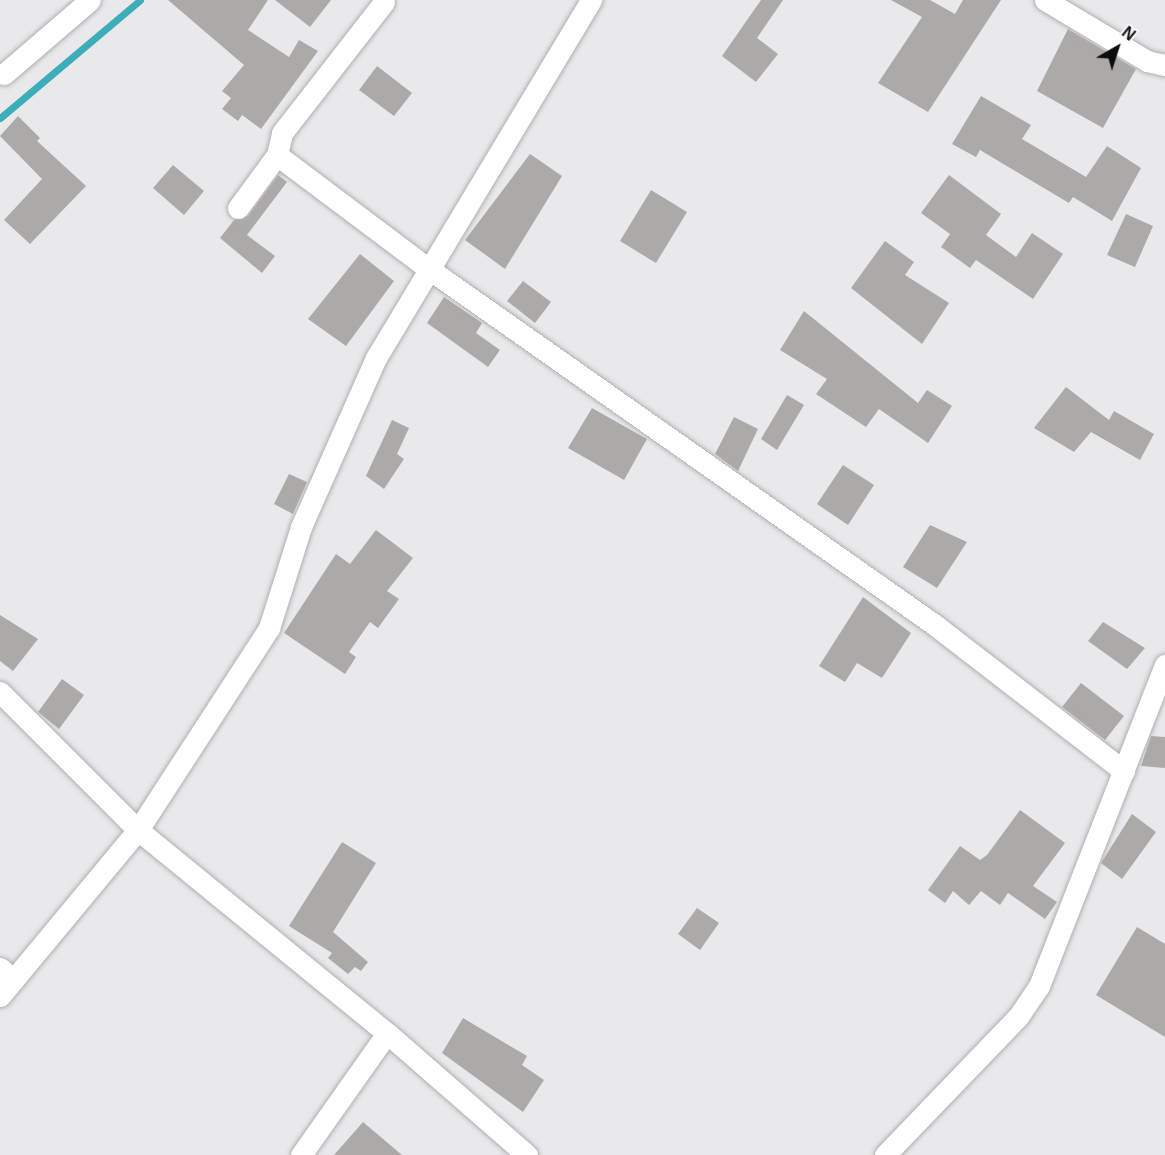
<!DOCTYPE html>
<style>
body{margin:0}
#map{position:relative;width:1165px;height:1155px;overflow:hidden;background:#e9e9ec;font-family:Helvetica,sans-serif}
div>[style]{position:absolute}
.stream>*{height:7px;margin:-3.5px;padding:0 3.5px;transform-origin:3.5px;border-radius:3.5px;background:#3cadb9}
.building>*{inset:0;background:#aca9a9}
.roads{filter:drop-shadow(0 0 2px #afafb2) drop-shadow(0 0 2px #afafb2)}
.street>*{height:21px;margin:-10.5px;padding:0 10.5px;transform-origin:10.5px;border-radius:10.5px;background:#fff}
span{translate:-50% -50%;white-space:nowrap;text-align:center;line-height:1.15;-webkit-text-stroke:4.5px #f6f6f9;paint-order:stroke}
.north{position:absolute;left:1087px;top:18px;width:60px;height:60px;-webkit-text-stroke:4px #f6f6f9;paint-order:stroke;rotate:39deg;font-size:16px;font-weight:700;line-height:24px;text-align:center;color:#0d0d0e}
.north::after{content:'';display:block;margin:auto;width:21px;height:27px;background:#0d0d0e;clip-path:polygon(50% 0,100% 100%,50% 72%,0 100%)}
</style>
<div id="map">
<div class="stream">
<div style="left:0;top:118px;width:183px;rotate:-40.1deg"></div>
</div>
<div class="building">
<div style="clip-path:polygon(168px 0,268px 0,248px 30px,289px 57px,299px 40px,318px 51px,261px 129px,242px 115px,238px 121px,222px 109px,231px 98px,222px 91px,244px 65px)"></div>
<div style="clip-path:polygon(275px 0,331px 0,310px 27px)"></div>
<div style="clip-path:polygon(761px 0,783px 0,757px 38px,778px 54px,756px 82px,722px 56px)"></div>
<div style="clip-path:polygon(891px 0,930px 0,955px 14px,963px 0,1001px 0,928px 112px,878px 83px,922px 17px)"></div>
<div style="clip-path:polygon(1068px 29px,1136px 69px,1103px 128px,1037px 91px)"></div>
<div style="clip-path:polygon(377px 66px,412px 93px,394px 116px,359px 90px)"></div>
<div style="clip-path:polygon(981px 96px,1031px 125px,1022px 139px,1086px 177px,1107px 146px,1141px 168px,1112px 221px,1073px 197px,1069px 203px,980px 150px,976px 157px,952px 144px)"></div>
<div style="clip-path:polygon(18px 116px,40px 138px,37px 141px,86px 186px,30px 244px,4px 220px,42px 179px,0 136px)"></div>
<div style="clip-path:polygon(530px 154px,562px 176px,505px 269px,465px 240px)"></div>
<div style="clip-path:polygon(173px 165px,204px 191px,184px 215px,153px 188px)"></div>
<div style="clip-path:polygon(278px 175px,287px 182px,247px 235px,275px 256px,262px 273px,220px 238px,234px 220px,248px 216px)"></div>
<div style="clip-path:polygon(949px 175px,1001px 214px,986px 235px,1016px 257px,1032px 233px,1063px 254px,1033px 299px,976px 260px,970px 268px,941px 247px,950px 234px,921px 213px)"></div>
<div style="clip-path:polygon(651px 190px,687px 212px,656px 263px,620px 241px)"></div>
<div style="clip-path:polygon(1126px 214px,1153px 226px,1135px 267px,1107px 255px)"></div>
<div style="clip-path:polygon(885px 241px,914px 262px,905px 275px,949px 303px,922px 344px,851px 288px)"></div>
<div style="clip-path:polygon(360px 254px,394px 281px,346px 346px,308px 319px)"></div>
<div style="clip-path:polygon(523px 281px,551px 302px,535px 323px,507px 301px)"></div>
<div style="clip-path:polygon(444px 297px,482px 323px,476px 333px,500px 350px,488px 367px,427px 323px)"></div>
<div style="clip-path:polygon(804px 311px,918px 403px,927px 390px,952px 406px,928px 443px,879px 409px,866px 427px,816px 394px,827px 379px,780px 350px)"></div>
<div style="clip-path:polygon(1066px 387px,1109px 420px,1114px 411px,1154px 434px,1140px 460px,1091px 432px,1074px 452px,1034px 428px)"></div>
<div style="clip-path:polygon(787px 395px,804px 405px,777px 450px,761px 439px)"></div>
<div style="clip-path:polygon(592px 408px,647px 439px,624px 480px,568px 448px)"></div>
<div style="clip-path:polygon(734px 417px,758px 429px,738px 471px,715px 454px)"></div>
<div style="clip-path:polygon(392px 420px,409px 428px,397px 454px,404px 459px,384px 489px,366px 476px)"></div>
<div style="clip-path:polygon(843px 465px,874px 485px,848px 525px,817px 504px)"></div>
<div style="clip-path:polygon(289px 474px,307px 482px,293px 514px,274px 504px)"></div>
<div style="clip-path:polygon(930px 525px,967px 542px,937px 588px,903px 567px)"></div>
<div style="clip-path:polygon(376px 530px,413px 558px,387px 591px,399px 599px,378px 628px,370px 622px,349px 652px,356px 657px,345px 674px,284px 633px,336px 554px,350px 564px)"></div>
<div style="clip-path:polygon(863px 597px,911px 633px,882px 678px,857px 663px,845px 682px,819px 666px)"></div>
<div style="clip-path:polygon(0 615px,38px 639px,13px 671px,0 661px)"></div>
<div style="clip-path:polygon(1103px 622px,1145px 648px,1127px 669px,1088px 641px)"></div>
<div style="clip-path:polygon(62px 679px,84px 695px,59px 729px,38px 712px)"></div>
<div style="clip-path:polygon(1081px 683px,1124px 716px,1105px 740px,1062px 707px)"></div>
<div style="clip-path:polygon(1151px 736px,1165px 737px,1165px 768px,1141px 766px)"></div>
<div style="clip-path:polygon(1020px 810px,1065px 843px,1033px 886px,1057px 902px,1045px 919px,1008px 893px,1000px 905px,981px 891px,969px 905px,953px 891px,945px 903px,928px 890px,960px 846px,980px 860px,987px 855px)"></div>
<div style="clip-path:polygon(1132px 814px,1156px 832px,1122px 879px,1101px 863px)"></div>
<div style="clip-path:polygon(342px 842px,376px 863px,333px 932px,368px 962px,361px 971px,355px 967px,348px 974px,328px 958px,332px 953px,289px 926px)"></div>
<div style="clip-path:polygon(697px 908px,719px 923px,700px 950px,678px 934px)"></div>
<div style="clip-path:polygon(1137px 927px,1165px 944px,1165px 1037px,1096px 995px)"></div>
<div style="clip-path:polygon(463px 1018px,527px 1056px,522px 1065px,544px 1080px,523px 1112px,442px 1053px)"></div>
<div style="clip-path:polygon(363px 1122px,402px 1155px,334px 1155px)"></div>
</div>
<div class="roads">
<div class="street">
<div style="left:1045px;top:0;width:119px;rotate:30.9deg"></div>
<div style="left:1147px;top:61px;width:18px;rotate:13deg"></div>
<div style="left:4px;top:74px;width:113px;rotate:-40.7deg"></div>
<div style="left:277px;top:155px;width:23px;rotate:-77deg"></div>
<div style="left:282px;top:133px;width:166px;rotate:-52.1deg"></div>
<div style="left:238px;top:208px;width:66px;rotate:-53.7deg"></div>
<div style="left:277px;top:155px;width:190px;rotate:36.9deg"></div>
<div style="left:429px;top:269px;width:619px;rotate:35.13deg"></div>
<div style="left:935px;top:625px;width:239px;rotate:37.7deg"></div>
<div style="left:0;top:692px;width:195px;rotate:45deg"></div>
<div style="left:138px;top:830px;width:321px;rotate:39.2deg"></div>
<div style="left:387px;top:1033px;width:186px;rotate:41.1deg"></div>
<div style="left:0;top:968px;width:18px;rotate:41deg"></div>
<div style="left:0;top:996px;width:216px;rotate:-50.3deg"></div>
<div style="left:138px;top:830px;width:241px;rotate:-57deg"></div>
<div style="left:269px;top:628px;width:106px;rotate:-72.4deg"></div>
<div style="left:301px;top:527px;width:185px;rotate:-66.1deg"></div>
<div style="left:376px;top:358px;width:418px;rotate:-59deg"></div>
<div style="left:301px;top:1155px;width:149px;rotate:-54.8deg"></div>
<div style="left:885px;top:1155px;width:192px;rotate:-46.1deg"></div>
<div style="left:1018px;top:1017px;width:37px;rotate:-56deg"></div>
<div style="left:1039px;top:986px;width:345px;rotate:-68.6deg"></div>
</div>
</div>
<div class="north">N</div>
</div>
